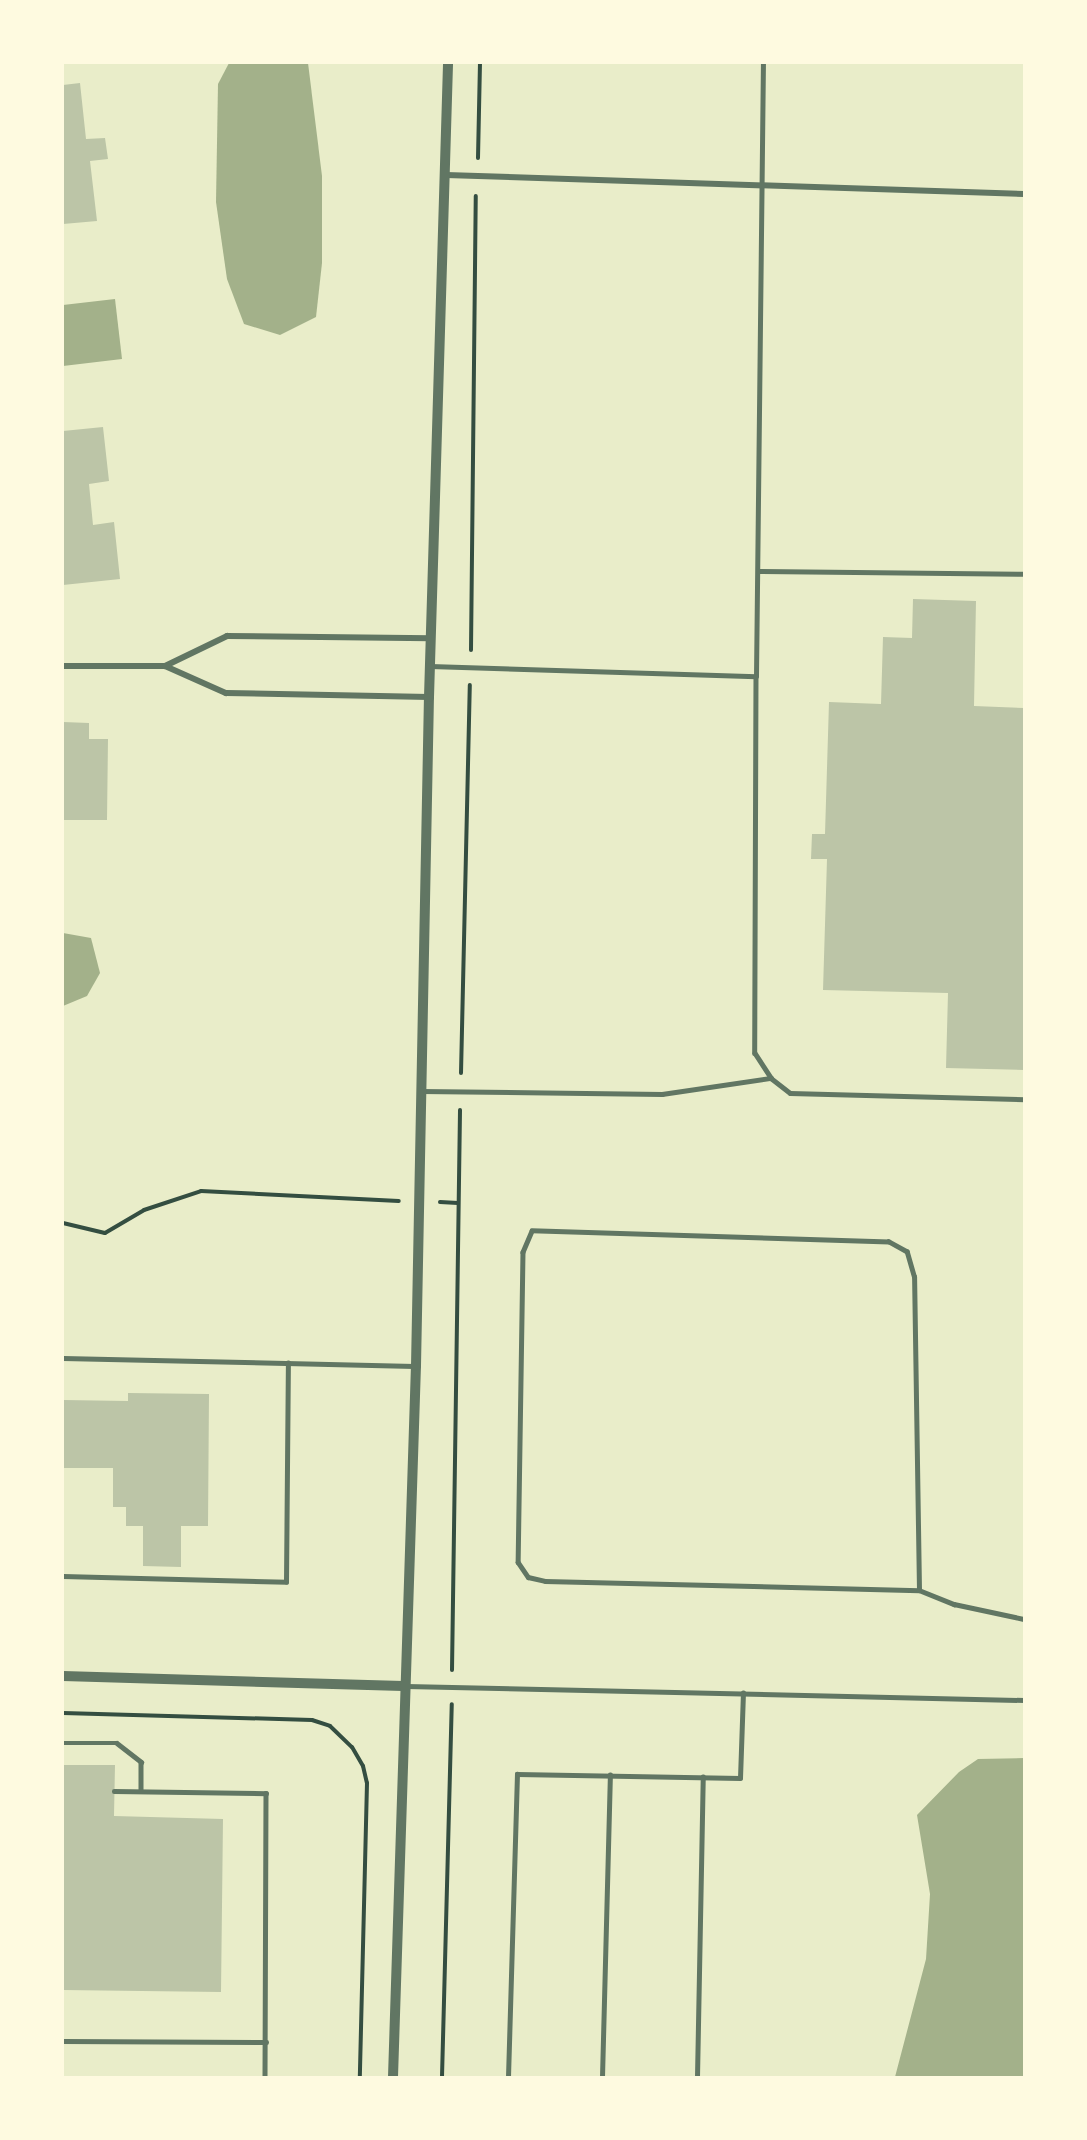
<!DOCTYPE html>
<style>
body{margin:0}
#map{position:relative;width:1087px;height:2140px;overflow:hidden;background:#e9edc9;font-family:"Nunito Sans",sans-serif}
div>[style]{position:absolute}
.water>*{inset:0;background:#a3b18a}
.building>*{inset:0;background:#bcc5a7}
.path>*{height:4px;margin:-2px;padding:0 2px;transform-origin:2px;border-radius:2px;background:#344e41}
.service>*{height:4.5px;margin:-2.25px;padding:0 2.25px;transform-origin:2.25px;border-radius:2.25px;background:#617663}
.minor>*{height:6px;margin:-3px;padding:0 3px;transform-origin:3px;border-radius:3px;background:#617663}
.tertiary>*{height:10px;margin:-5px;padding:0 5px;transform-origin:5px;border-radius:5px;background:#617663}
span{translate:-50% -50%;white-space:nowrap;text-align:center;line-height:1.15;-webkit-text-stroke:4.5px #fefae0;paint-order:stroke}
.frame{position:absolute;inset:0;border:64px solid #fefae0;pointer-events:none}
</style>
<div id="map">
<div class="water">
<div style="clip-path:polygon(229px 63px,308px 63px,322px 176px,322px 263px,316px 317px,280px 335px,244px 324px,227px 279px,216px 202px,218px 84px)"></div>
<div style="clip-path:polygon(115px 299px,122px 359px,63px 366px,63px 305px)"></div>
<div style="clip-path:polygon(63px 933px,91px 938px,100px 973px,87px 996px,63px 1006px)"></div>
<div style="clip-path:polygon(1024px 1758px,1024px 2077px,895px 2077px,926px 1959px,930px 1894px,917px 1815px,959px 1772px,978px 1759px)"></div>
</div>
<div class="building">
<div style="clip-path:polygon(80px 83px,86px 139px,105px 138px,108px 159px,90px 161px,97px 221px,63px 224px,63px 85px)"></div>
<div style="clip-path:polygon(103px 427px,109px 481px,89px 484px,93px 525px,114px 522px,120px 579px,63px 585px,63px 431px)"></div>
<div style="clip-path:polygon(913px 599px,976px 601px,974px 706px,1024px 708px,1024px 1070px,946px 1068px,948px 993px,823px 990px,827px 859px,811px 859px,812px 834px,825px 834px,829px 702px,881px 704px,883px 637px,912px 638px)"></div>
<div style="clip-path:polygon(63px 722px,89px 723px,89px 739px,108px 739px,107px 820px,63px 820px)"></div>
<div style="clip-path:polygon(128px 1393px,209px 1394px,208px 1526px,181px 1526px,181px 1567px,143px 1566px,143px 1526px,126px 1526px,126px 1507px,113px 1507px,113px 1468px,63px 1468px,63px 1400px,128px 1401px)"></div>
<div style="clip-path:polygon(63px 1765px,115px 1765px,114px 1816px,223px 1819px,221px 1992px,63px 1990px)"></div>
</div>
<div class="path">
<div style="left:478px;top:158px;width:95px;rotate:-88.8deg"></div>
<div style="left:471px;top:650px;width:454px;rotate:-89.4deg"></div>
<div style="left:461px;top:1073px;width:388px;rotate:-88.7deg"></div>
<div style="left:440px;top:1202px;width:18px;rotate:3deg"></div>
<div style="left:63px;top:1223px;width:43px;rotate:13.4deg"></div>
<div style="left:105px;top:1233px;width:45px;rotate:-30.5deg"></div>
<div style="left:144px;top:1210px;width:60px;rotate:-18.4deg"></div>
<div style="left:201px;top:1191px;width:198px;rotate:2.9deg"></div>
<div style="left:452px;top:1670px;width:560px;rotate:-89.18deg"></div>
<div style="left:63px;top:1713px;width:249px;rotate:1.6deg"></div>
<div style="left:312px;top:1720px;width:19px;rotate:18deg"></div>
<div style="left:330px;top:1726px;width:30px;rotate:44deg"></div>
<div style="left:352px;top:1747px;width:22px;rotate:60deg"></div>
<div style="left:363px;top:1766px;width:17px;rotate:77deg"></div>
<div style="left:367px;top:1783px;width:294px;rotate:91.4deg"></div>
<div style="left:442px;top:2077px;width:373px;rotate:-88.5deg"></div>
</div>
<div class="service">
<div style="left:758px;top:571px;width:266px;rotate:0.6deg"></div>
<div style="left:430px;top:666px;width:326px;rotate:1.8deg"></div>
<div style="left:756px;top:676px;width:613px;rotate:-89.35deg"></div>
<div style="left:756px;top:676px;width:377px;rotate:90.2deg"></div>
<div style="left:755px;top:1053px;width:30px;rotate:57deg"></div>
<div style="left:771px;top:1078px;width:24px;rotate:38deg"></div>
<div style="left:790px;top:1093px;width:234px;rotate:1.5deg"></div>
<div style="left:421px;top:1091px;width:241px;rotate:0.7deg"></div>
<div style="left:662px;top:1094px;width:110px;rotate:-8.4deg"></div>
<div style="left:63px;top:1358px;width:351px;rotate:1.3deg"></div>
<div style="left:63px;top:1576px;width:223px;rotate:1.5deg"></div>
<div style="left:286px;top:1582px;width:219px;rotate:-89.5deg"></div>
<div style="left:919px;top:1590px;width:313px;rotate:-90.9deg"></div>
<div style="left:914px;top:1277px;width:26px;rotate:-106deg"></div>
<div style="left:907px;top:1252px;width:21px;rotate:-151deg"></div>
<div style="left:889px;top:1242px;width:357px;rotate:-178.2deg"></div>
<div style="left:532px;top:1231px;width:23px;rotate:113deg"></div>
<div style="left:523px;top:1252px;width:310px;rotate:90.9deg"></div>
<div style="left:518px;top:1562px;width:18px;rotate:56deg"></div>
<div style="left:528px;top:1577px;width:17px;rotate:13deg"></div>
<div style="left:545px;top:1581px;width:374px;rotate:1.4deg"></div>
<div style="left:919px;top:1590px;width:38px;rotate:22deg"></div>
<div style="left:954px;top:1604px;width:72px;rotate:12.1deg"></div>
<div style="left:406px;top:1686px;width:618px;rotate:1.3deg"></div>
<div style="left:63px;top:1743px;width:54px"></div>
<div style="left:117px;top:1743px;width:31px;rotate:38deg"></div>
<div style="left:141px;top:1762px;width:29px;rotate:90deg"></div>
<div style="left:114px;top:1791px;width:152px;rotate:0.8deg"></div>
<div style="left:266px;top:1793px;width:284px;rotate:90.2deg"></div>
<div style="left:63px;top:2041px;width:203px;rotate:0.3deg"></div>
<div style="left:508px;top:2077px;width:303px;rotate:-88.3deg"></div>
<div style="left:517px;top:1774px;width:223px;rotate:1deg"></div>
<div style="left:740px;top:1778px;width:85px;rotate:-88deg"></div>
<div style="left:602px;top:2077px;width:302px;rotate:-88.5deg"></div>
<div style="left:697px;top:2077px;width:300px;rotate:-88.9deg"></div>
</div>
<div class="minor">
<div style="left:446px;top:175px;width:578px;rotate:1.88deg"></div>
<div style="left:63px;top:666px;width:102px"></div>
<div style="left:165px;top:666px;width:67px;rotate:23.9deg"></div>
<div style="left:226px;top:693px;width:203px;rotate:1.1deg"></div>
<div style="left:165px;top:666px;width:69px;rotate:-25.8deg"></div>
<div style="left:227px;top:636px;width:204px;rotate:0.6deg"></div>
</div>
<div class="tertiary">
<div style="left:63px;top:1676px;width:340px;rotate:1.7deg"></div>
<div style="left:393px;top:2077px;width:711px;rotate:-88.15deg"></div>
<div style="left:416px;top:1366px;width:669px;rotate:-88.89deg"></div>
<div style="left:429px;top:697px;width:634px;rotate:-88.28deg"></div>
</div>
<div class="frame"></div>
</div>
